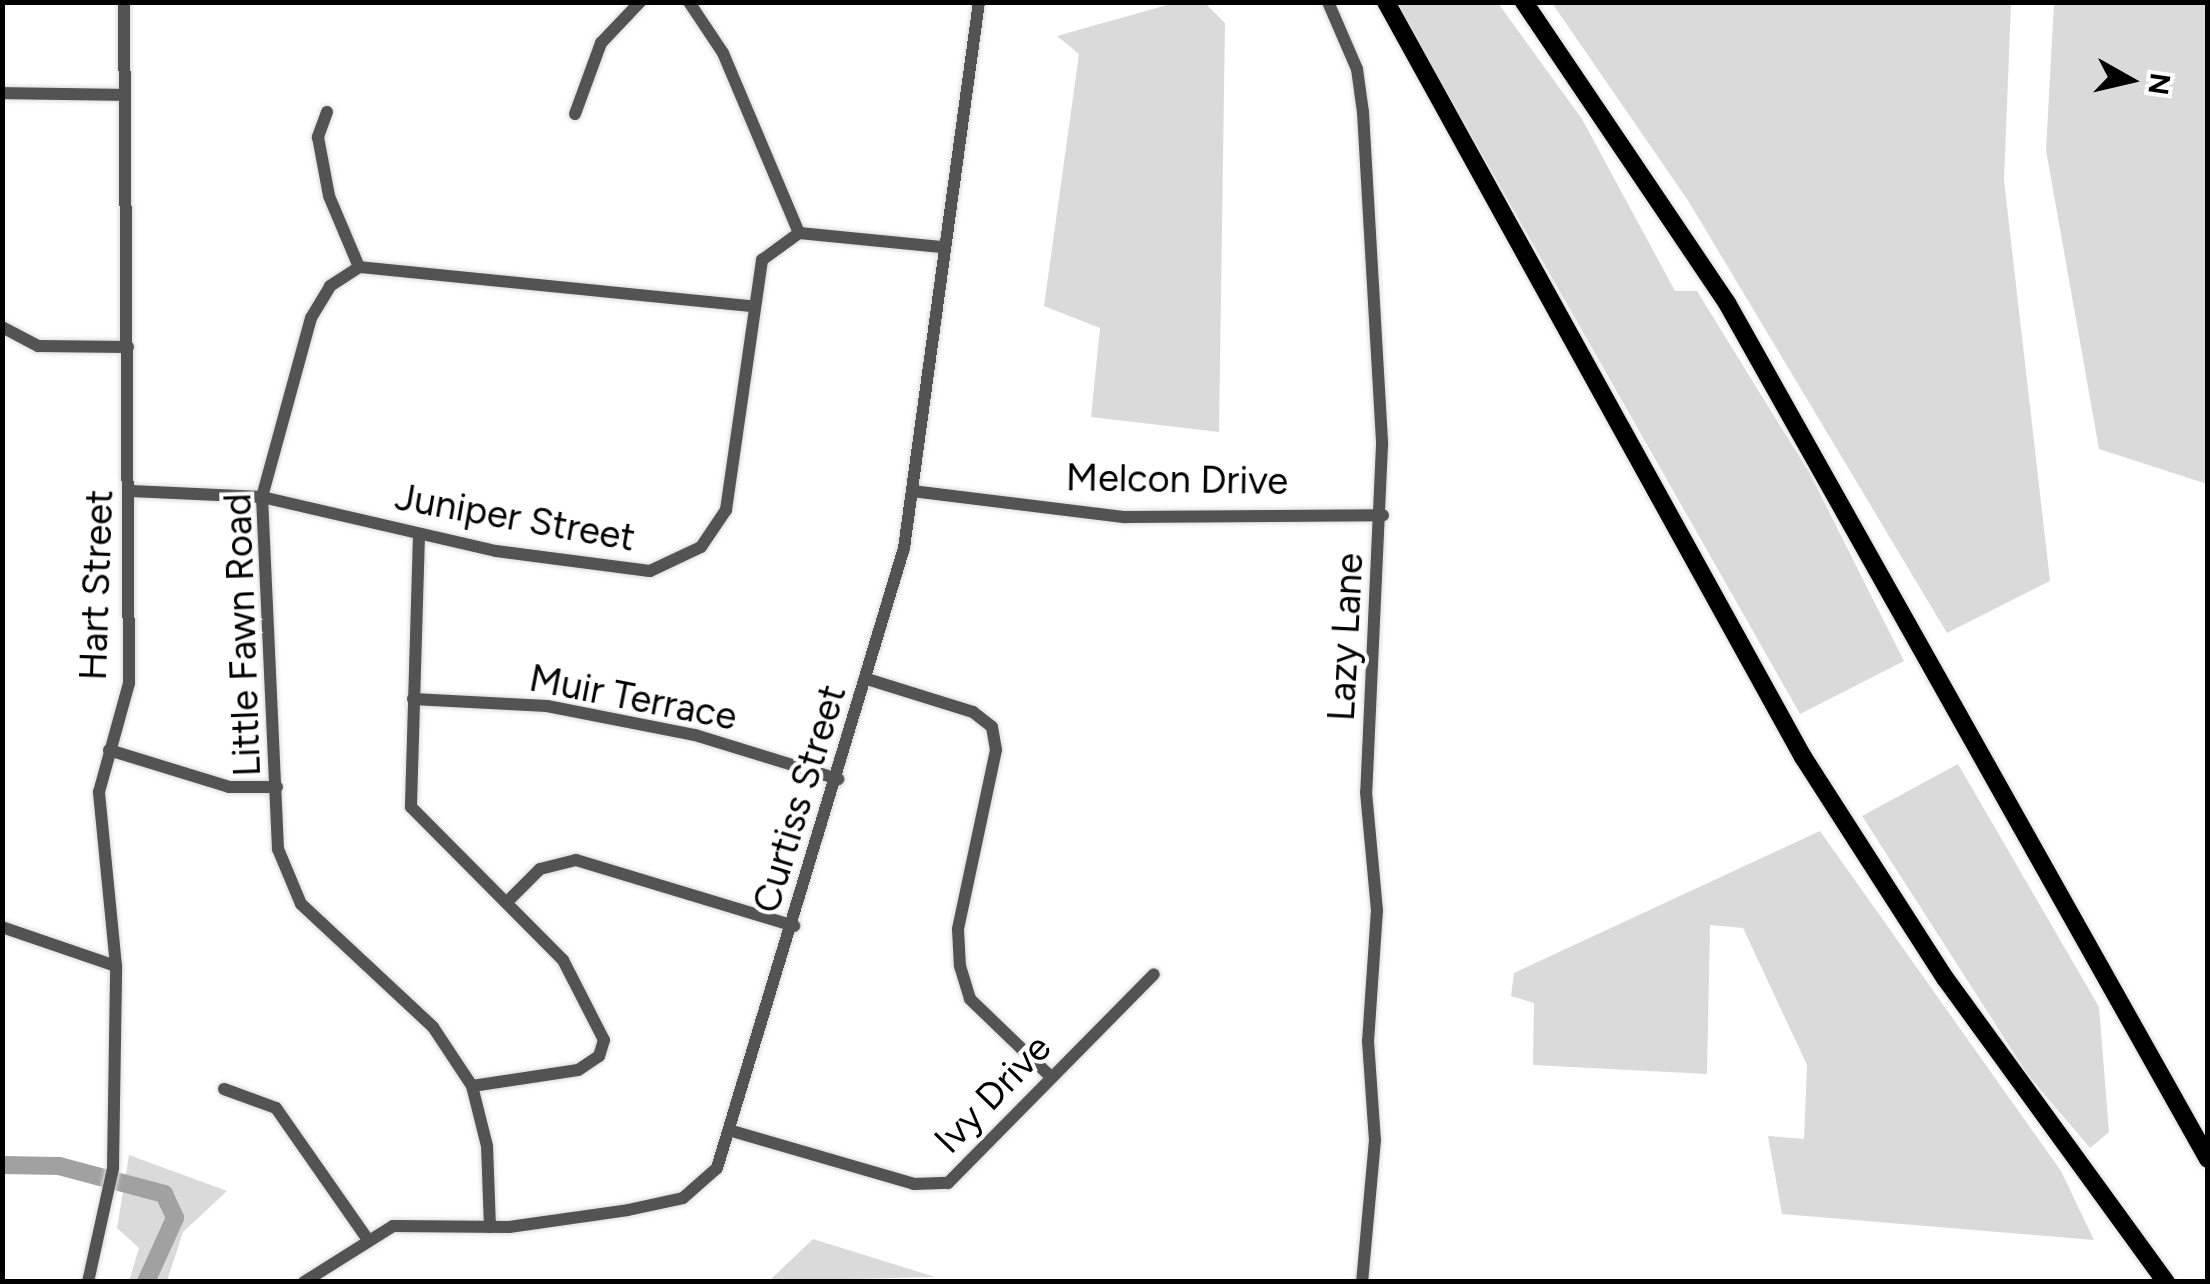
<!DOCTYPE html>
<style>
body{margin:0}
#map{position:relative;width:2210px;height:1284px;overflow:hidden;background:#fff;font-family:Figtree,sans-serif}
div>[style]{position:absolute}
.green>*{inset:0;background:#dadada}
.river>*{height:18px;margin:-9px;padding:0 9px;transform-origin:9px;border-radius:9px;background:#a1a1a1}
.roads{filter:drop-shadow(0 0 2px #dbdbdb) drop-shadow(0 0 2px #dbdbdb)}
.minor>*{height:12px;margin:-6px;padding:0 6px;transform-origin:6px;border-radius:6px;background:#535353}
.highway>*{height:18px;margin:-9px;padding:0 9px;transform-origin:9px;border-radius:9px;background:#000}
span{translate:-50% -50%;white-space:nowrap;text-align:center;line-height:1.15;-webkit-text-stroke:8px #fff;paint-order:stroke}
.street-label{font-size:38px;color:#000}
.frame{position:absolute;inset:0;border:5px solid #000;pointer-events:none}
.north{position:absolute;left:2080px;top:30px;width:100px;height:100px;-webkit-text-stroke:8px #fff;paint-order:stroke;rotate:98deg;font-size:28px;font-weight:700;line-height:40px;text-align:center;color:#000}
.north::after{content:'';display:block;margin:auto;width:35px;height:45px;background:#000;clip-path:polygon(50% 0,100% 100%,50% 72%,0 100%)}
</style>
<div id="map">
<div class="green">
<div style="clip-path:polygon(1174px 3px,1205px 3px,1225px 23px,1219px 432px,1091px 417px,1100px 328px,1044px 306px,1079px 54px,1057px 36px)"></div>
<div style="clip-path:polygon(1396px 3px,1498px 3px,1582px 119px,1675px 291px,1697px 291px,1810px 474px,1904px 661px,1800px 714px)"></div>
<div style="clip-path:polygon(1552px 3px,2011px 3px,2004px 180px,2050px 581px,1947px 633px,1689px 202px)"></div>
<div style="clip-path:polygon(2054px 3px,2207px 3px,2207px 484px,2099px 449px,2046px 150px)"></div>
<div style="clip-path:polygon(1958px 764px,2099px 1007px,2109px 1132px,2090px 1148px,2028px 1075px,1862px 816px)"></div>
<div style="clip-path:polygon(1820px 831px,2061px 1171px,2094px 1240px,1782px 1214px,1768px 1136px,1804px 1139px,1807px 1065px,1743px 928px,1710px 925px,1707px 1074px,1533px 1065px,1534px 1003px,1511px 996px,1514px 973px)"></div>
<div style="clip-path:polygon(129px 1155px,227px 1191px,183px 1232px,167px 1281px,129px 1281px,139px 1248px,117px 1228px)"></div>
<div style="clip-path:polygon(813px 1239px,935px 1277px,769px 1281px)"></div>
</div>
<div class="river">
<div style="left:2px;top:1165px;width:57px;rotate:1deg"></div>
<div style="left:59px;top:1166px;width:109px;rotate:14.9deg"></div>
<div style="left:164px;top:1194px;width:26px;rotate:65deg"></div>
<div style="left:175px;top:1218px;width:70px;rotate:114.4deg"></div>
</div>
<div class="roads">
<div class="minor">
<div style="left:689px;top:2px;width:61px;rotate:56.3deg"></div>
<div style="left:723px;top:53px;width:195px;rotate:67.1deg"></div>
<div style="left:1328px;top:2px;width:73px;rotate:66.6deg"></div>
<div style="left:1357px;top:69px;width:43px;rotate:82.1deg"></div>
<div style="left:1363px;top:112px;width:334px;rotate:86.7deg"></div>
<div style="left:1382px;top:445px;width:347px;rotate:92.6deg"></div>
<div style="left:1366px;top:792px;width:119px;rotate:84.7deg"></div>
<div style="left:1377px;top:910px;width:131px;rotate:93.9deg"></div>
<div style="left:1368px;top:1041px;width:99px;rotate:86deg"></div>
<div style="left:1375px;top:1140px;width:143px;rotate:95.2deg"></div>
<div style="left:2px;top:93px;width:122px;rotate:0.9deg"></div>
<div style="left:327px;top:112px;width:27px;rotate:110deg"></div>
<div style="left:318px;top:137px;width:60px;rotate:79.4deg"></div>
<div style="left:329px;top:196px;width:77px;rotate:67.1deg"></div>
<div style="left:575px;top:114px;width:76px;rotate:-69.9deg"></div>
<div style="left:601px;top:43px;width:57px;rotate:-46.4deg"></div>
<div style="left:2px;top:327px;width:41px;rotate:27.8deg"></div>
<div style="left:38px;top:346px;width:90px;rotate:0.6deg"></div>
<div style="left:131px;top:491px;width:131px;rotate:2.6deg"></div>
<div style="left:262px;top:497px;width:240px;rotate:13deg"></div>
<div style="left:496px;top:551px;width:155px;rotate:7.4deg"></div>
<div style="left:650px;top:571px;width:56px;rotate:-25.2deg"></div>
<div style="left:701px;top:547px;width:45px;rotate:-56deg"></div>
<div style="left:726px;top:510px;width:253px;rotate:-81.8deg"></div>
<div style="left:762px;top:260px;width:46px;rotate:-36.1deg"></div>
<div style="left:799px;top:233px;width:143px;rotate:5.6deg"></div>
<div style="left:912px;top:491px;width:215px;rotate:7deg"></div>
<div style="left:1125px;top:517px;width:258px;rotate:-0.4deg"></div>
<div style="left:419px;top:535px;width:272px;rotate:91.7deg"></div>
<div style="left:411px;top:807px;width:216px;rotate:45.2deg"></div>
<div style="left:563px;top:960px;width:90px;rotate:62.9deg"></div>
<div style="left:604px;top:1040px;width:17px;rotate:107deg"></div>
<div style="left:599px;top:1056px;width:25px;rotate:146deg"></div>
<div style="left:578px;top:1070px;width:107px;rotate:171.4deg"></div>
<div style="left:867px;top:679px;width:111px;rotate:17.3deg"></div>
<div style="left:973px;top:712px;width:24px;rotate:38deg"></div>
<div style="left:992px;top:727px;width:23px;rotate:80deg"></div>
<div style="left:996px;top:750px;width:183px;rotate:102deg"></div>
<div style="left:958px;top:929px;width:37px;rotate:87deg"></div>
<div style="left:960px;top:966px;width:34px;rotate:73deg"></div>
<div style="left:970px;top:999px;width:112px;rotate:43.9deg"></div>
<div style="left:413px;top:699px;width:134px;rotate:3deg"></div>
<div style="left:547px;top:706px;width:151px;rotate:11.1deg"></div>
<div style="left:695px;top:735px;width:150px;rotate:17.1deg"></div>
<div style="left:109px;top:750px;width:126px;rotate:17.1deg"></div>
<div style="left:229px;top:787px;width:48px"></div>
<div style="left:511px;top:898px;width:41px;rotate:-45deg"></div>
<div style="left:540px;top:869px;width:37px;rotate:-14deg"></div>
<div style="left:576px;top:860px;width:228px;rotate:16.8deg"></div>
<div style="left:2px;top:927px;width:120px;rotate:18.9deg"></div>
<div style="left:224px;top:1089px;width:55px;rotate:20.1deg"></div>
<div style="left:276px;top:1108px;width:157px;rotate:55.1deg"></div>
<div style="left:732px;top:1131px;width:190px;rotate:16.2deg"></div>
<div style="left:914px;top:1184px;width:34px;rotate:-2deg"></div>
<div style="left:948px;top:1183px;width:293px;rotate:-45.4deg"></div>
<div style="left:490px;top:1227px;width:81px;rotate:-92.1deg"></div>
<div style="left:487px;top:1146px;width:62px;rotate:-104deg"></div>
<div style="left:472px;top:1086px;width:71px;rotate:-123.5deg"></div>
<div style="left:433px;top:1027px;width:180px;rotate:-137deg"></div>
<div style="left:301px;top:904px;width:60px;rotate:-112.7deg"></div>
<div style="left:278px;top:849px;width:352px;rotate:-92.6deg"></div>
<div style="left:262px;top:497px;width:186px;rotate:-74.7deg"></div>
<div style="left:311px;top:318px;width:37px;rotate:-59deg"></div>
<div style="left:330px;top:286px;width:35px;rotate:-33deg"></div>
<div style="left:359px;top:267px;width:393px;rotate:5.7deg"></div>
<div style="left:88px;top:1282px;width:117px;rotate:-77.6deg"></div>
<div style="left:113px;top:1168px;width:202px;rotate:-89.1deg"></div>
<div style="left:116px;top:966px;width:175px;rotate:-95.6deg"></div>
<div style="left:99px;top:792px;width:113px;rotate:-74.6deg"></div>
<div style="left:129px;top:683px;width:681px;rotate:-90.42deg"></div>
<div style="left:304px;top:1282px;width:105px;rotate:-32.2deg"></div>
<div style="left:393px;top:1226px;width:116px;rotate:0.5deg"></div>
<div style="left:509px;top:1227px;width:120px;rotate:-8.1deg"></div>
<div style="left:628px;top:1210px;width:56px;rotate:-12.3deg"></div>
<div style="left:683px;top:1198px;width:45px;rotate:-41.4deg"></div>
<div style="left:717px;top:1168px;width:648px;rotate:-73.22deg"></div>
<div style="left:904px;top:548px;width:551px;rotate:-82.18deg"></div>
</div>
<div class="highway">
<div style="left:1386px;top:2px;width:863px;rotate:61.09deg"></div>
<div style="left:1803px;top:757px;width:263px;rotate:57.3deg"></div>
<div style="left:1945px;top:978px;width:376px;rotate:54deg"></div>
<div style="left:1524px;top:2px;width:363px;rotate:56deg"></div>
<div style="left:1727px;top:303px;width:982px;rotate:60.67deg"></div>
</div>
</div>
<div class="street-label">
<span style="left:1177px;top:480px;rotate:1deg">Melcon Drive</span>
<span style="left:515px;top:518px;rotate:10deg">Juniper Street</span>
<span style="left:97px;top:585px;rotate:-88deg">Hart Street</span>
<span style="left:243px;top:635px;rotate:-92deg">Little Fawn Road</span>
<span style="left:1346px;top:637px;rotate:-87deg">Lazy Lane</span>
<span style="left:633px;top:698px;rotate:11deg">Muir Terrace</span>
<span style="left:800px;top:799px;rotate:-73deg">Curtiss Street</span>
<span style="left:993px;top:1094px;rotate:-46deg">Ivy Drive</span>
</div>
<div class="frame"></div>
<div class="north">N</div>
</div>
